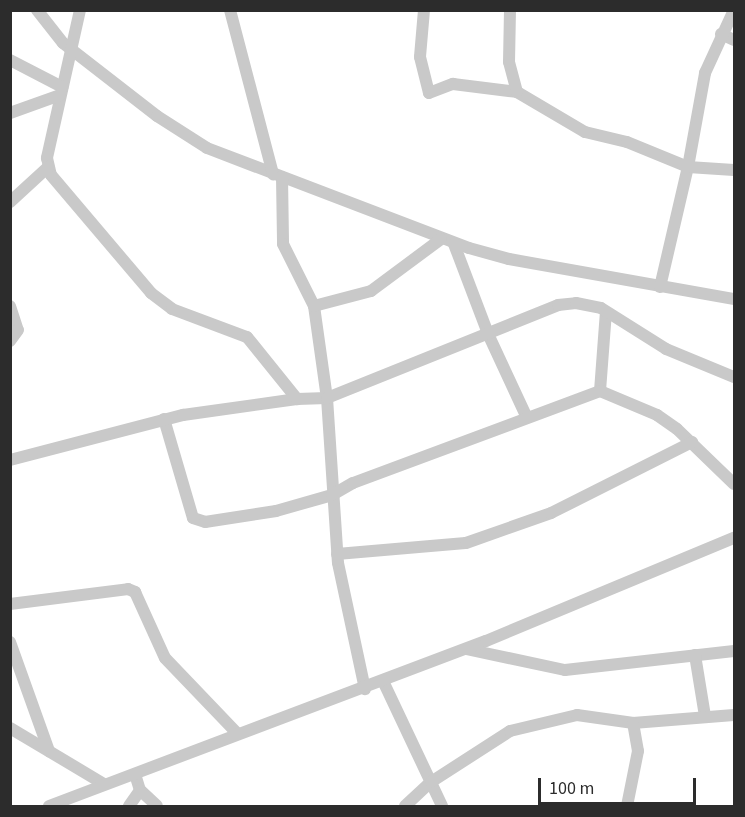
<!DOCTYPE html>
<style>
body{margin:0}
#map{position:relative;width:745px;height:817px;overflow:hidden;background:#fff;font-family:"Source Sans 3",sans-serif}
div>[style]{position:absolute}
.minor>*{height:12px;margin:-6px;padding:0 6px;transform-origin:6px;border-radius:6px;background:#c9c9c9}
span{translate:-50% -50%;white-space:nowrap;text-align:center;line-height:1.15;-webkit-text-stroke:6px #fff;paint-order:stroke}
.frame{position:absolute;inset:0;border:12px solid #2c2c2c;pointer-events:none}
.scale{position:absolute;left:538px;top:778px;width:158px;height:27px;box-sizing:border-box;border:3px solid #2c2c2c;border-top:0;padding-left:8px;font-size:18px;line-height:21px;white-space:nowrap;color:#2c2c2c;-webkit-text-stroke:4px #fff;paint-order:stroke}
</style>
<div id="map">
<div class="minor">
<div style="left:37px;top:10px;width:42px;rotate:51.8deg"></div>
<div style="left:63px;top:43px;width:119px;rotate:37.8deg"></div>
<div style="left:157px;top:116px;width:59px;rotate:32.6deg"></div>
<div style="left:207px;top:148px;width:280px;rotate:20.9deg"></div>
<div style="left:469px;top:248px;width:41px;rotate:15.4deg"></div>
<div style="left:509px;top:259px;width:229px;rotate:10.1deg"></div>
<div style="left:80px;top:10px;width:152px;rotate:102.6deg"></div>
<div style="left:47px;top:158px;width:17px;rotate:77deg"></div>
<div style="left:51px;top:175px;width:155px;rotate:49.7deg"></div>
<div style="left:151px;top:293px;width:26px;rotate:37deg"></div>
<div style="left:172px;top:309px;width:80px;rotate:20.5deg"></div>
<div style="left:247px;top:337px;width:80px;rotate:51.1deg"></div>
<div style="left:230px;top:10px;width:170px;rotate:75.3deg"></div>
<div style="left:424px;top:10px;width:47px;rotate:94.9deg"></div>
<div style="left:420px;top:57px;width:37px;rotate:76deg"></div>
<div style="left:429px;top:93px;width:26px;rotate:-21deg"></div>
<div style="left:453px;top:84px;width:64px;rotate:7.1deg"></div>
<div style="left:517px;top:92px;width:79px;rotate:30.5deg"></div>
<div style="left:585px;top:132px;width:43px;rotate:13.4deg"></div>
<div style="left:627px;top:142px;width:66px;rotate:22.3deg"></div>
<div style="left:688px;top:167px;width:46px;rotate:3.7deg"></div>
<div style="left:510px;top:10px;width:52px;rotate:91.1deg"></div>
<div style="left:509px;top:62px;width:31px;rotate:75deg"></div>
<div style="left:721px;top:34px;width:14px;rotate:25deg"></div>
<div style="left:10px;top:60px;width:59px;rotate:27.4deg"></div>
<div style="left:10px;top:113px;width:53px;rotate:-19.8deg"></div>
<div style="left:282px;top:177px;width:67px;rotate:89.1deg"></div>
<div style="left:283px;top:244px;width:69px;rotate:63.4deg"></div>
<div style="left:314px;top:306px;width:93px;rotate:82deg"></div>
<div style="left:327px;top:398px;width:165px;rotate:86.2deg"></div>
<div style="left:338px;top:563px;width:129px;rotate:77.9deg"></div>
<div style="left:10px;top:202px;width:52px;rotate:-42.6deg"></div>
<div style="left:454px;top:244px;width:98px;rotate:69.2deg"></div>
<div style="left:489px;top:336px;width:90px;rotate:65.1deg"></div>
<div style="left:660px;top:287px;width:123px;rotate:-76.9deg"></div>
<div style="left:688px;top:167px;width:96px;rotate:-79.7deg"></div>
<div style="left:705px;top:73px;width:69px;rotate:-65.3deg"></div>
<div style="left:10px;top:306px;width:25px;rotate:72deg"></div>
<div style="left:18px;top:330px;width:14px;rotate:126deg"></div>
<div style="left:314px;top:306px;width:59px;rotate:-14.7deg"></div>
<div style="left:371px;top:291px;width:87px;rotate:-36.6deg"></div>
<div style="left:600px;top:391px;width:79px;rotate:-85.7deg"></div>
<div style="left:164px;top:419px;width:103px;rotate:73.7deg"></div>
<div style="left:193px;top:518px;width:13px;rotate:18deg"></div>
<div style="left:205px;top:522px;width:72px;rotate:-8.8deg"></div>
<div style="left:276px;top:511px;width:58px;rotate:-15.9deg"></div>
<div style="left:332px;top:495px;width:24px;rotate:-30deg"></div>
<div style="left:353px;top:483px;width:264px;rotate:-20.4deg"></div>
<div style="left:600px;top:391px;width:62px;rotate:22.8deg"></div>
<div style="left:657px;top:415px;width:24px;rotate:35deg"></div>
<div style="left:677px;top:429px;width:79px;rotate:44deg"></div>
<div style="left:10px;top:460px;width:179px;rotate:-14.6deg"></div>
<div style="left:183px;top:415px;width:115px;rotate:-8deg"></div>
<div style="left:297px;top:399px;width:30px;rotate:-2deg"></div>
<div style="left:327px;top:398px;width:249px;rotate:-21.9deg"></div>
<div style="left:558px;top:305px;width:18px;rotate:-6deg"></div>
<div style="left:576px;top:303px;width:25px;rotate:11deg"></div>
<div style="left:601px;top:308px;width:77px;rotate:32.2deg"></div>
<div style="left:666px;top:349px;width:74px;rotate:22.4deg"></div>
<div style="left:337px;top:554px;width:129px;rotate:-4.9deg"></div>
<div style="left:466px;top:543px;width:90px;rotate:-19.4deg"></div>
<div style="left:551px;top:513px;width:158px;rotate:-26.7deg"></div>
<div style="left:10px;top:604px;width:119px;rotate:-7.2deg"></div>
<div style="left:128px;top:589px;width:8px;rotate:23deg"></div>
<div style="left:135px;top:592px;width:72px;rotate:65.6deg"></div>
<div style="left:165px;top:658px;width:105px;rotate:46.2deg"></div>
<div style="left:10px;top:642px;width:116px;rotate:70.3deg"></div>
<div style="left:466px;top:649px;width:101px;rotate:12deg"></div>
<div style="left:565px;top:670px;width:170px;rotate:-6.4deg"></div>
<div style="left:695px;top:655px;width:62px;rotate:80.7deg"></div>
<div style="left:383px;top:681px;width:138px;rotate:64.7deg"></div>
<div style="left:10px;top:728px;width:109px;rotate:30.8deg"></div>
<div style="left:135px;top:774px;width:17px;rotate:73deg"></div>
<div style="left:140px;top:790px;width:23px;rotate:43deg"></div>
<div style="left:49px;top:806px;width:467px;rotate:-20.7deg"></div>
<div style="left:486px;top:641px;width:269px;rotate:-22.6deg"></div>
<div style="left:129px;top:806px;width:19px;rotate:-55deg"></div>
<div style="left:405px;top:806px;width:35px;rotate:-43deg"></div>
<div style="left:431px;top:782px;width:94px;rotate:-32.8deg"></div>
<div style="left:510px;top:731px;width:69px;rotate:-13.4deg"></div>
<div style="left:577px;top:715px;width:57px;rotate:8.1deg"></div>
<div style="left:633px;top:723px;width:101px;rotate:-4.5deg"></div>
<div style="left:627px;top:806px;width:56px;rotate:-78.7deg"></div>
<div style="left:638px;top:751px;width:28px;rotate:-100deg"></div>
</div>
<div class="frame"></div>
<div class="scale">100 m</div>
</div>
